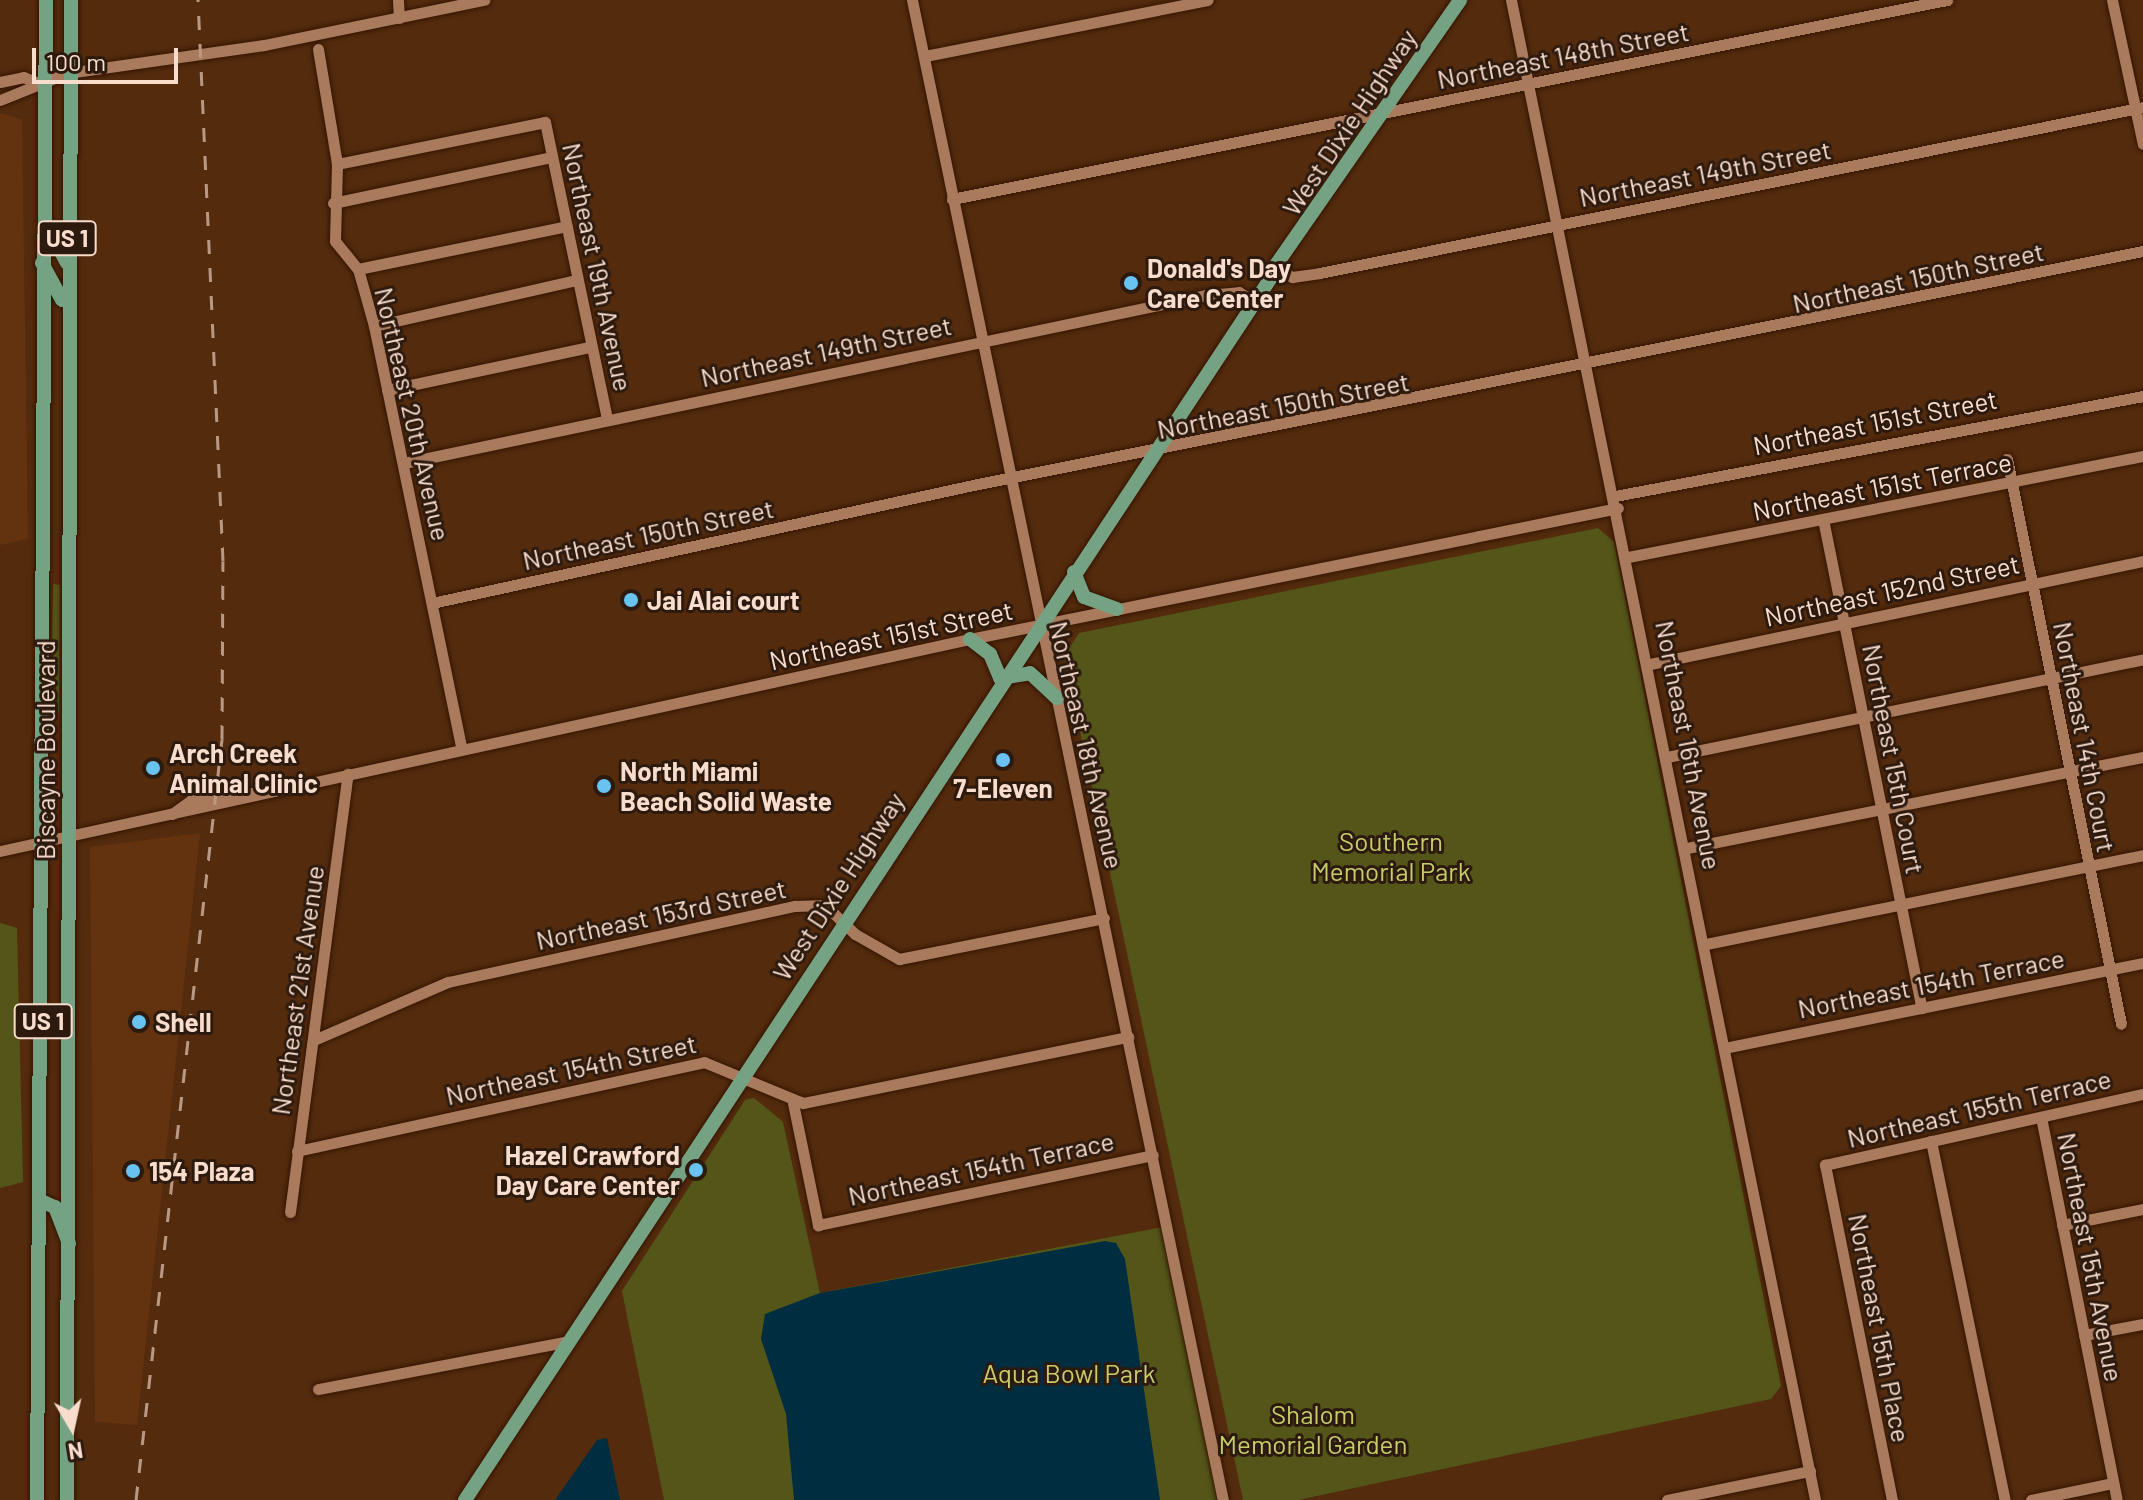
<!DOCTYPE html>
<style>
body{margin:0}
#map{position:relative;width:2143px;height:1500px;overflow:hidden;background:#542b0d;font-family:Barlow,sans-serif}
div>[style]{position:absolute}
.built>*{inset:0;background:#633310}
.green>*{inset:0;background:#535618}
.water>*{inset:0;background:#002d40}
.roads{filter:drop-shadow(0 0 2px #341501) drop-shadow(0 0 2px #341501)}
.minor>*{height:11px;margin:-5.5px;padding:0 5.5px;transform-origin:5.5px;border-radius:5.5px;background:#aa7a5c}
.major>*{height:14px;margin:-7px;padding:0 7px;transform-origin:7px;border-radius:7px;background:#76a284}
.rail>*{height:3px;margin-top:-1.5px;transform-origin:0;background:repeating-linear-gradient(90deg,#ba9984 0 14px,transparent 0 28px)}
.dots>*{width:22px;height:22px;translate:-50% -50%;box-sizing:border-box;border:4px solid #2d1a0e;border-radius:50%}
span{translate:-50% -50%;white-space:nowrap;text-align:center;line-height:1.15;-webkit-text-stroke:6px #2d1a0e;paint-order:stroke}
.shield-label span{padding:2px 6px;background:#2d1a0e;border:2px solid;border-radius:6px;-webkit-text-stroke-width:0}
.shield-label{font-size:24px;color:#f8ddcd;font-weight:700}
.street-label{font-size:26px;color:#f8ddcd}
.poi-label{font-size:26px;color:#f8ddcd;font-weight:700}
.left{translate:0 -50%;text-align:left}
.right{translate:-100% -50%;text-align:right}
.park-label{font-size:26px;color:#c6ce68}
.north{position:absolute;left:32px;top:1388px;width:80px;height:80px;-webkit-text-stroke:6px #2d1a0e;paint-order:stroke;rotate:171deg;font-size:22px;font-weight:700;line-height:32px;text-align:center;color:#f8ddcd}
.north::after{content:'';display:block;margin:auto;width:28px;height:36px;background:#f8ddcd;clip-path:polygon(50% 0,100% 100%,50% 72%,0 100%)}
.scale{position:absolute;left:32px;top:48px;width:146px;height:36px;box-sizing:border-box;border:4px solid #f8ddcd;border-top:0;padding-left:10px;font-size:24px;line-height:28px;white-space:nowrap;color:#f8ddcd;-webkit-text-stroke:6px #2d1a0e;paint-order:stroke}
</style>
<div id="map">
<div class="built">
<div style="clip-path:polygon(0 113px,22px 119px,28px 539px,0 545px)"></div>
<div style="clip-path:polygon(200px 833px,137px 1425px,95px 1422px,90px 847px)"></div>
</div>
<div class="green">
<div style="clip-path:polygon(1598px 528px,1614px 542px,1781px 1386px,1771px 1399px,1298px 1500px,1243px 1500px,1064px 656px,1079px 633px)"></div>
<div style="clip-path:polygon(53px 584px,60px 585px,59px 718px,52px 639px)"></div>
<div style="clip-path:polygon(0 923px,17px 928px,23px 1182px,0 1188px)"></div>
<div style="clip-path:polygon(754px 1098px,783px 1122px,820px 1293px,1168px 1226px,1223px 1500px,664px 1500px,622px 1291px,745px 1100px)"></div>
</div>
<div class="water">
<div style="clip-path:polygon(1105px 1241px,1116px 1243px,1125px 1259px,1160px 1500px,794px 1500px,786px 1414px,761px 1339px,765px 1314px,820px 1293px)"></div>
<div style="clip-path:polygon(607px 1438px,620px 1500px,555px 1500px,597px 1440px)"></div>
</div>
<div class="roads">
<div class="minor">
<div style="left:398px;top:0;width:18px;rotate:87deg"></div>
<div style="left:912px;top:0;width:1532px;rotate:78.29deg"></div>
<div style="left:1511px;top:0;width:1530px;rotate:78.54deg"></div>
<div style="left:2112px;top:0;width:147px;rotate:77.9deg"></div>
<div style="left:318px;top:49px;width:117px;rotate:80.6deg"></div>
<div style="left:337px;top:164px;width:77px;rotate:91.5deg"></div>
<div style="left:335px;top:241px;width:36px;rotate:51deg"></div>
<div style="left:358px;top:269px;width:59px;rotate:74.3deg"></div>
<div style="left:374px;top:326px;width:430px;rotate:78.3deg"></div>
<div style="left:925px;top:56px;width:288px;rotate:-11.2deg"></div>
<div style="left:0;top:82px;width:24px;rotate:-12deg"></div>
<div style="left:23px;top:77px;width:19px;rotate:21deg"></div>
<div style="left:0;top:100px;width:72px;rotate:-21.9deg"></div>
<div style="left:67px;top:73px;width:199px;rotate:-8.1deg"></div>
<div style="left:264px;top:45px;width:225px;rotate:-11.6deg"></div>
<div style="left:337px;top:164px;width:212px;rotate:-11.4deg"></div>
<div style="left:545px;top:122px;width:304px;rotate:78.2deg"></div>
<div style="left:952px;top:199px;width:1015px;rotate:-11.31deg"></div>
<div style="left:333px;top:203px;width:224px;rotate:-11.9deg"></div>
<div style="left:1278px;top:268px;width:17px;rotate:33deg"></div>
<div style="left:1292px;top:277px;width:28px;rotate:-8deg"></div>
<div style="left:1320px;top:273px;width:840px;rotate:-11.4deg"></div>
<div style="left:358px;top:269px;width:213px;rotate:-11.6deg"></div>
<div style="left:374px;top:326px;width:208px;rotate:-12.8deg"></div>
<div style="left:387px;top:390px;width:208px;rotate:-12deg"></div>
<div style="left:2007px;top:459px;width:576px;rotate:78.59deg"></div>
<div style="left:404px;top:463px;width:819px;rotate:-11.83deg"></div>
<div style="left:1206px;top:295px;width:33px;rotate:-5deg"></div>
<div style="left:1239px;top:292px;width:20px;rotate:33deg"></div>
<div style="left:1615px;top:496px;width:537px;rotate:-10.72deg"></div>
<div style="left:1823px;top:519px;width:499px;rotate:78.6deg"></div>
<div style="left:1628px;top:557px;width:525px;rotate:-11.1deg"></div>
<div style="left:432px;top:603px;width:559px;rotate:-12.3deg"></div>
<div style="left:978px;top:484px;width:1188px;rotate:-11.31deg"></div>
<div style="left:1650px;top:664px;width:504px;rotate:-11.8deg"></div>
<div style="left:1667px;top:757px;width:486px;rotate:-11.6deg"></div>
<div style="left:172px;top:814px;width:24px;rotate:-36deg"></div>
<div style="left:191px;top:800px;width:79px;rotate:-6.6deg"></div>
<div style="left:1687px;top:848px;width:465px;rotate:-11.3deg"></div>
<div style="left:0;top:851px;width:993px;rotate:-12.33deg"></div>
<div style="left:970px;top:639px;width:661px;rotate:-11.43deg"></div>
<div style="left:1706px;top:944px;width:446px;rotate:-11.5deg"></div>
<div style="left:316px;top:1039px;width:144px;rotate:-23.4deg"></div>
<div style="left:448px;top:982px;width:355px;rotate:-12.4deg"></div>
<div style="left:795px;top:906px;width:30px;rotate:-2deg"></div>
<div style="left:825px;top:905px;width:42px;rotate:44deg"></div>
<div style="left:855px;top:934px;width:51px;rotate:29.6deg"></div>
<div style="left:899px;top:959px;width:209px;rotate:-11.3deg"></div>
<div style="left:1729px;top:1047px;width:422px;rotate:-11.5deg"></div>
<div style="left:793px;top:1103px;width:125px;rotate:78.4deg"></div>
<div style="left:818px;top:1225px;width:342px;rotate:-11.8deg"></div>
<div style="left:2041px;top:1117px;width:390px;rotate:78.8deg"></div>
<div style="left:1931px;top:1141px;width:367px;rotate:78.4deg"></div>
<div style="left:297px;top:1151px;width:417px;rotate:-12.3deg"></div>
<div style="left:704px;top:1062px;width:107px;rotate:22.5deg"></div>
<div style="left:803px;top:1103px;width:332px;rotate:-11.5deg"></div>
<div style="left:290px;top:1212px;width:442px;rotate:-82.5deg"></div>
<div style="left:2062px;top:1225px;width:83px;rotate:-11.2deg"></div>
<div style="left:2084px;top:1335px;width:60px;rotate:-10.6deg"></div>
<div style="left:318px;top:1389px;width:256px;rotate:-10.8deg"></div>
<div style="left:1667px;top:1500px;width:146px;rotate:-11.5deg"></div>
<div style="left:1892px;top:1500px;width:342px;rotate:-101.3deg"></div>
<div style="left:1825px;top:1165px;width:326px;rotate:-12.6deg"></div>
<div style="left:2031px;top:1500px;width:84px;rotate:-11.7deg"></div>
</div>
<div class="major">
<div style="left:47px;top:226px;width:42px;rotate:61.6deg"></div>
<div style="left:42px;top:263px;width:42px;rotate:61.6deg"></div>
<div style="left:1269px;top:275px;width:335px;rotate:-55.2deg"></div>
<div style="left:1074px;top:572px;width:27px;rotate:68deg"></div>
<div style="left:1084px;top:597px;width:35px;rotate:20deg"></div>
<div style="left:970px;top:639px;width:25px;rotate:37deg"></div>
<div style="left:990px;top:654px;width:26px;rotate:67deg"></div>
<div style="left:1000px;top:678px;width:30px;rotate:-9deg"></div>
<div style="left:1030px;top:673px;width:37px;rotate:43deg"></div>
<div style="left:43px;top:1202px;width:13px;rotate:23deg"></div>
<div style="left:55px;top:1207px;width:39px;rotate:69deg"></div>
<div style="left:37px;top:1500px;width:1500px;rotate:-89.66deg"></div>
<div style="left:67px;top:1500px;width:1500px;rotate:-89.85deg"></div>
<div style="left:465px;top:1500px;width:1473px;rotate:-56.6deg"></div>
</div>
</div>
<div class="rail">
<div style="left:136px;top:1500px;width:766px;rotate:-83.55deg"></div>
<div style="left:222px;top:739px;width:178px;rotate:-89.7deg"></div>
<div style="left:223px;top:561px;width:562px;rotate:-92.55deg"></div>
</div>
<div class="dots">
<div style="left:1131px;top:283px;background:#69c3f1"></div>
<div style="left:631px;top:600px;background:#69c3f1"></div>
<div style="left:1003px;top:760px;background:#69c3f1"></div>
<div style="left:153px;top:768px;background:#69c3f1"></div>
<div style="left:604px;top:786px;background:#69c3f1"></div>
<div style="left:139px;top:1022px;background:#69c3f1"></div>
<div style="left:696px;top:1170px;background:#69c3f1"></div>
<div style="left:133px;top:1171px;background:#69c3f1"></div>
</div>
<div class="shield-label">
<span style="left:67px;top:238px">US 1</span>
<span style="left:43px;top:1021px">US 1</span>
</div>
<div class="street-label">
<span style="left:1563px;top:55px;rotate:-11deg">Northeast 148th Street</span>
<span style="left:1349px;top:122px;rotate:-56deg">West Dixie Highway</span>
<span style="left:1705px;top:173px;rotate:-11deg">Northeast 149th Street</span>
<span style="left:598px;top:267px;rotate:78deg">Northeast 19th Avenue</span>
<span style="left:1918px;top:277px;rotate:-12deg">Northeast 150th Street</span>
<span style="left:826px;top:351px;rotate:-12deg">Northeast 149th Street</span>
<span style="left:1283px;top:405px;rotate:-11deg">Northeast 150th Street</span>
<span style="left:413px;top:414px;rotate:77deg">Northeast 20th Avenue</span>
<span style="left:1875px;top:422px;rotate:-11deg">Northeast 151st Street</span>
<span style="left:1882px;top:486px;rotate:-11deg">Northeast 151st Terrace</span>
<span style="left:648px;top:534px;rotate:-12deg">Northeast 150th Street</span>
<span style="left:1892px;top:590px;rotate:-12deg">Northeast 152nd Street</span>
<span style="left:891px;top:635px;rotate:-12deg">Northeast 151st Street</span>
<span style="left:2085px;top:737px;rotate:79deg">Northeast 14th Court</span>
<span style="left:1087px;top:745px;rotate:77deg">Northeast 18th Avenue</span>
<span style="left:1689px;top:745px;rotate:79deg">Northeast 16th Avenue</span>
<span style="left:45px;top:750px;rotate:-90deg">Biscayne Boulevard</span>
<span style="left:1894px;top:759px;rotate:79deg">Northeast 15th Court</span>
<span style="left:838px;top:886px;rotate:-57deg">West Dixie Highway</span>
<span style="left:661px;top:914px;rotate:-12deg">Northeast 153rd Street</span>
<span style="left:1931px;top:983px;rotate:-11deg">Northeast 154th Terrace</span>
<span style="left:297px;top:990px;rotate:-82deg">Northeast 21st Avenue</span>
<span style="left:571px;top:1069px;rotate:-12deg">Northeast 154th Street</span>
<span style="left:1979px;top:1108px;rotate:-13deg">Northeast 155th Terrace</span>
<span style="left:981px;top:1168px;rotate:-12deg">Northeast 154th Terrace</span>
<span style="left:2091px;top:1257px;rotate:79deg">Northeast 15th Avenue</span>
<span style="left:1880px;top:1328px;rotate:79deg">Northeast 15th Place</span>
</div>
<div class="poi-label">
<span class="left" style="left:1147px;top:283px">Donald's Day<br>Care Center</span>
<span class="left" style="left:647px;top:600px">Jai Alai court</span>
<span class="left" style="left:169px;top:768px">Arch Creek<br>Animal Clinic</span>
<span class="left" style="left:620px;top:786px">North Miami<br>Beach Solid Waste</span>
<span style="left:1003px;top:788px">7-Eleven</span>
<span class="left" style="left:155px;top:1022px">Shell</span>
<span class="right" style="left:680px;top:1170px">Hazel Crawford<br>Day Care Center</span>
<span class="left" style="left:149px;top:1171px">154 Plaza</span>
</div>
<div class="park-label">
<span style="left:1391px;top:856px">Southern<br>Memorial Park</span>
<span style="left:1069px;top:1373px">Aqua Bowl Park</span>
<span style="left:1313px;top:1429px">Shalom<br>Memorial Garden</span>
</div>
<div class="north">N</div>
<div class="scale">100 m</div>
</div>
